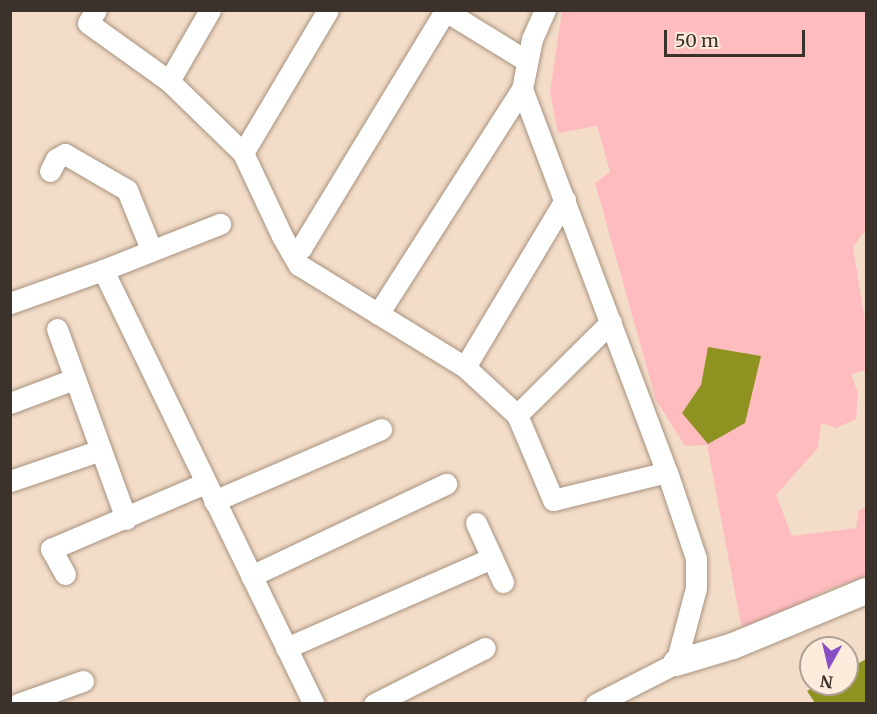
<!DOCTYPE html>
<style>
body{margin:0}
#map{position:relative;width:877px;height:714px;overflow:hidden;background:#f3ddc9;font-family:Merriweather,serif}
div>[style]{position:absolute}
.green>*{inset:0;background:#ffbcbf}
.water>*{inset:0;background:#8d9221}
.roads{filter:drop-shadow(0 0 2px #a7927f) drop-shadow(0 0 2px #a7927f)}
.minor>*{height:21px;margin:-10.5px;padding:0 10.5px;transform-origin:10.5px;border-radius:10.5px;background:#fff}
.tertiary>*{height:26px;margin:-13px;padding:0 13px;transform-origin:13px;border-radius:13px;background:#fff}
span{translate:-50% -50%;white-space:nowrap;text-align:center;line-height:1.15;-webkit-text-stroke:6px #fdebdb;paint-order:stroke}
.frame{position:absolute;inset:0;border:12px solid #3b332b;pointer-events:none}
.north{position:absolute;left:799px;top:636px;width:60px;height:60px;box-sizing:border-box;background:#fdebdb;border:2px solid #afa195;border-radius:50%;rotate:188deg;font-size:16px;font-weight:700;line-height:24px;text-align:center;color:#3b332b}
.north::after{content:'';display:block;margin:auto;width:21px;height:27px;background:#894ec4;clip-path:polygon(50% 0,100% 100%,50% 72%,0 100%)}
.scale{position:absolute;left:664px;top:30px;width:141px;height:27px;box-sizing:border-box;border:3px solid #3b332b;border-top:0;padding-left:8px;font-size:18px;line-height:21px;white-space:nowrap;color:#3b332b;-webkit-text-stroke:4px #fdebdb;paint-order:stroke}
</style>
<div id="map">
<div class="green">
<div style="clip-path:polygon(562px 11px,866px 11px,866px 229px,853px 247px,866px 327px,866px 370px,851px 374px,858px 393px,856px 419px,836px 428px,821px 423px,818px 448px,776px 495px,792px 536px,856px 528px,859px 510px,866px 507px,866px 576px,824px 591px,783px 613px,766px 641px,741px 624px,707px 445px,685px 446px,656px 400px,595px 183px,610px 172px,597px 126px,558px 133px,550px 92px)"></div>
</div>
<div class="water">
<div style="clip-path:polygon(708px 347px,761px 356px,745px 423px,708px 444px,682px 413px,701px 385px)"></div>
<div style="clip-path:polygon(866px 659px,866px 703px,815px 703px,807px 691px,820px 684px,847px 684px,847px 670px)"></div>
</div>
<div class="roads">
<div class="minor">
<div style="left:96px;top:10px;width:15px;rotate:122deg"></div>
<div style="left:88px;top:23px;width:100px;rotate:35.6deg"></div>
<div style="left:169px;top:81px;width:103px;rotate:44.2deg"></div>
<div style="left:243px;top:153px;width:92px;rotate:64.8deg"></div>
<div style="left:282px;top:236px;width:34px;rotate:60deg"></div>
<div style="left:299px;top:265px;width:195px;rotate:31.6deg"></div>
<div style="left:465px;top:367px;width:71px;rotate:42.7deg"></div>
<div style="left:517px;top:415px;width:92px;rotate:67deg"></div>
<div style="left:553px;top:500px;width:117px;rotate:-13.8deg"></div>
<div style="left:444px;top:10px;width:97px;rotate:31.6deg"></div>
<div style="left:169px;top:81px;width:82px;rotate:-60deg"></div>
<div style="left:522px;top:89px;width:410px;rotate:69.3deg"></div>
<div style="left:667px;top:472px;width:91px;rotate:71.4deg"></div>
<div style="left:696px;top:558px;width:30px;rotate:90deg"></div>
<div style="left:696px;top:588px;width:78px;rotate:104.9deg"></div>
<div style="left:676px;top:663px;width:90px;rotate:152.9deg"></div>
<div style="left:243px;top:153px;width:166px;rotate:-59.3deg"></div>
<div style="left:50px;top:171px;width:13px;rotate:-63deg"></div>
<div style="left:56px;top:159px;width:10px;rotate:-29deg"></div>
<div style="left:65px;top:154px;width:72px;rotate:30.1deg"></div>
<div style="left:127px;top:190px;width:64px;rotate:67.9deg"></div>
<div style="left:291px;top:252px;width:11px;rotate:-22deg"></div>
<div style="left:301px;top:248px;width:277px;rotate:-58.7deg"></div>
<div style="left:103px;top:270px;width:126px;rotate:-21.5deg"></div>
<div style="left:10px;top:303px;width:99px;rotate:-19.5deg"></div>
<div style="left:103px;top:270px;width:483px;rotate:64.1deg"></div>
<div style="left:378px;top:314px;width:267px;rotate:-57.4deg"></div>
<div style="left:522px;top:89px;width:51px;rotate:-78.7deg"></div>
<div style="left:532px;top:39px;width:32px;rotate:-66deg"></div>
<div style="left:57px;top:329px;width:202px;rotate:70deg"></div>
<div style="left:465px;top:367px;width:195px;rotate:-59.1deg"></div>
<div style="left:10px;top:403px;width:68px;rotate:-20.6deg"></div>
<div style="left:517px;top:415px;width:132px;rotate:-44.7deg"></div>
<div style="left:10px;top:481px;width:96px;rotate:-18.8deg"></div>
<div style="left:214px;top:501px;width:182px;rotate:-23.3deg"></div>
<div style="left:476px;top:523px;width:65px;rotate:65.4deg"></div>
<div style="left:65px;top:574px;width:29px;rotate:-119deg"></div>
<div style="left:51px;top:549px;width:168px;rotate:-23.2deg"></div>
<div style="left:251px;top:576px;width:216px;rotate:-25.3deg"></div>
<div style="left:286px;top:648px;width:225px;rotate:-23.6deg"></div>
<div style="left:18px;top:704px;width:69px;rotate:-19.5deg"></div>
<div style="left:374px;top:704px;width:124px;rotate:-26.8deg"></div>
</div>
<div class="tertiary">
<div style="left:676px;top:663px;width:59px;rotate:-16.6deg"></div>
<div style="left:733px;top:646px;width:144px;rotate:-22.5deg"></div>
</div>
</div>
<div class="frame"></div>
<div class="north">N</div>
<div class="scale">50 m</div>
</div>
